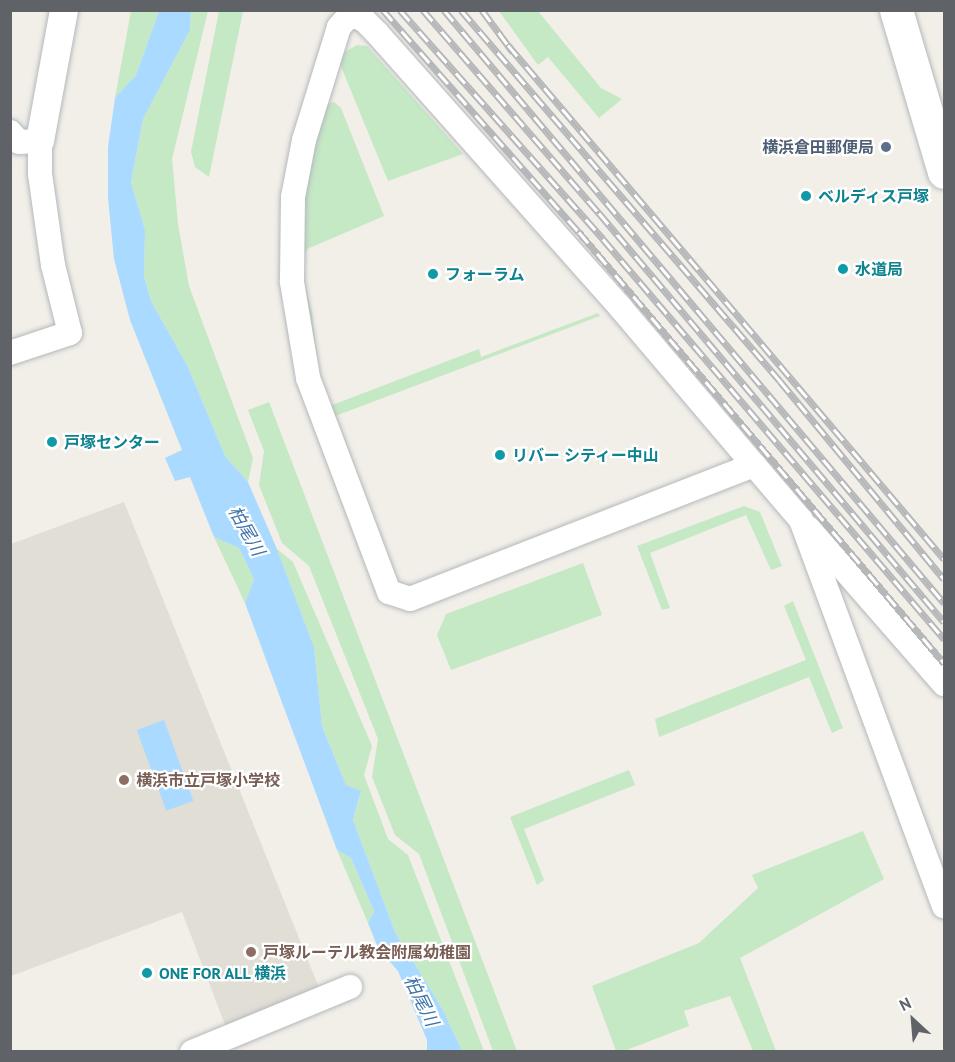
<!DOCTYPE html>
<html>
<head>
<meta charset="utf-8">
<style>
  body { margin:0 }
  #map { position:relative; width:955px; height:1062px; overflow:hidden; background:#f1efe8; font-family:"PT Sans","Noto Sans JP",sans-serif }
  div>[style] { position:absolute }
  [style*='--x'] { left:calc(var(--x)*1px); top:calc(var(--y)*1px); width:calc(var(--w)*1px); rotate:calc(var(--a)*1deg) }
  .education>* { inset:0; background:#e1ded6 }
  .green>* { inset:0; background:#c5e8c5 }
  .water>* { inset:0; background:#aadaff; transform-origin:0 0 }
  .roads { filter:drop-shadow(0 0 2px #b5b8bc) drop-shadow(0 0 2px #b5b8bc) }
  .minor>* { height:24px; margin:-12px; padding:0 12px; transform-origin:12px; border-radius:12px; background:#fff }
  .tertiary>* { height:28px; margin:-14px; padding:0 14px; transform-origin:14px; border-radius:14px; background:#fff }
  .secondary>* { height:33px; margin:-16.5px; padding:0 16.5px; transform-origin:16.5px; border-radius:16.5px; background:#fff }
  .rail>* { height:7px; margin-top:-3.5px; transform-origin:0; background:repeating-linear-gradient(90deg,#fff 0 14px,#b6b7b8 0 28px); box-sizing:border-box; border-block:2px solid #b6b7b8 }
  .dots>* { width:16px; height:16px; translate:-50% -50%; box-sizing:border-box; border:3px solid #fff; border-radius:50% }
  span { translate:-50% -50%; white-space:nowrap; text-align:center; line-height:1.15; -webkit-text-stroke:4.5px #fff; paint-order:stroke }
  .service-label { font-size:16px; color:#4e5e75; font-weight:700 }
  .right { translate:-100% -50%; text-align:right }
  .culture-label { font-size:16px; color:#0d838f; font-weight:700 }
  .left { translate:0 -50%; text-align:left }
  .education-label { font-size:16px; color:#785e54; font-weight:700 }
  .water-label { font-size:18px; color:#4174aa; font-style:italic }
  .frame { position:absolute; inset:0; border:12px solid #5f6368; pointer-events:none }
  .north { position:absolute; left:883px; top:990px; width:60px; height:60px; -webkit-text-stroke:4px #fff; paint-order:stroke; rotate:334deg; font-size:16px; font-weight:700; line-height:24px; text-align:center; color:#5f6368 }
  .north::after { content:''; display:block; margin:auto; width:21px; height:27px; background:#5f6368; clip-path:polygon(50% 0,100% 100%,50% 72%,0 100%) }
</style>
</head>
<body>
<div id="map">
  <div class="education">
    <div style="clip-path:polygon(124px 502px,321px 993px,227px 1030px,182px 912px,11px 976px,11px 544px)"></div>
  </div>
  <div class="green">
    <div style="clip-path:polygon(131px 11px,159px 11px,136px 75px,115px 98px)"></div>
    <div style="clip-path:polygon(191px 11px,208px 11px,172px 159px,178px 224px,189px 286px,253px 458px,248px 482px,225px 456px,188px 367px,151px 301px,144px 276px,145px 230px,131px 182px,143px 119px,190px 30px)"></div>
    <div style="clip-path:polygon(219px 11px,243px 11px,209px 177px,195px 167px,191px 152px)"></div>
    <div style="clip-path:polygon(499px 11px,538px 11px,601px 88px,622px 99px,599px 118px,548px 57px,538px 65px)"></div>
    <div style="clip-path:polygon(357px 45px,367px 46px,463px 154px,388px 181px,340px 64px,340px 55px)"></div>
    <div style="clip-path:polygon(334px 102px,341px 108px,384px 216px,307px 249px,301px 269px,312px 312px,317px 358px,311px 360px,297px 283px,309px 152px,325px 105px)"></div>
    <div style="clip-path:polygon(598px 313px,600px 316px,330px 418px,327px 407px,479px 349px,481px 357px)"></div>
    <div style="clip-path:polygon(269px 402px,517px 1051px,493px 1051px,419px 854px,395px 835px,372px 777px,378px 739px,309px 566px,282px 543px,259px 485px,264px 451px,248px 410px)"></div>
    <div style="clip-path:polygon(744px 506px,760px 512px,782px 566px,771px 570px,746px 515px,650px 553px,670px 608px,662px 610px,637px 546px)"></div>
    <div style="clip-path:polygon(214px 537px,239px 548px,254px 579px,245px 603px)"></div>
    <div style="clip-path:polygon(277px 549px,293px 562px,372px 746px,364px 775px,388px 839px,408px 855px,484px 1051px,462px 1051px,443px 1010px,395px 932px,353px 820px,361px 792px,346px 785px,322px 726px,314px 647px)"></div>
    <div style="clip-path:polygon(583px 563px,602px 615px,451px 670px,437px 635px,446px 614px)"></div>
    <div style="clip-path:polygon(793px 601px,843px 728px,832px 733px,809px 677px,659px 737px,655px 719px,806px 660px,784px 606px)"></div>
    <div style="clip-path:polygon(629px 770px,635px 785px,524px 829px,544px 880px,537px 885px,510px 817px)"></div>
    <div style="clip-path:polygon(863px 831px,884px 879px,740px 958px,776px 1051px,753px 1051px,730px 996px,684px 1011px,689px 1026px,624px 1051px,616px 1051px,592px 986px,699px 943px,758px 888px,752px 875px)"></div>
    <div style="clip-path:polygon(337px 850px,351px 858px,374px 911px,368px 923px)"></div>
  </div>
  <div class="water">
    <div style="clip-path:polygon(159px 11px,191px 11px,190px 30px,143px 119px,131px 182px,145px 230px,144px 276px,151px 301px,188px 367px,225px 456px,248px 482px,277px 549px,314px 647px,322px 726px,346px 785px,361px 791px,353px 820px,395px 932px,443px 1010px,462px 1051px,427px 1051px,427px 1040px,398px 971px,378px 948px,368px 923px,374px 911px,351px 858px,337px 850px,245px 603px,254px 579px,239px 548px,214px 537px,190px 477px,175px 481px,165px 458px,182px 450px,130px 320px,114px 259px,108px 198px,108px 147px,115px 98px,136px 75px)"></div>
    <div style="left:164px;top:720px;width:86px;height:29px;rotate:70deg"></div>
  </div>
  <div class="roads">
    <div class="minor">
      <div style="--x:10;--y:132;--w:13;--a:48"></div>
      <div style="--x:19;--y:142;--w:21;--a:-3"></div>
      <div style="--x:40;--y:141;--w:33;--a:90"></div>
      <div style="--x:40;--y:174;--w:92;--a:81.9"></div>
      <div style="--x:53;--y:265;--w:70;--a:76"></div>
      <div style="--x:70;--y:333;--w:63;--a:161.6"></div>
      <div style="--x:754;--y:465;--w:206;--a:-130.3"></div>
      <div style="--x:621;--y:308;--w:368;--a:-131.6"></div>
      <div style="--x:377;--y:33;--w:18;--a:-135"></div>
      <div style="--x:364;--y:20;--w:10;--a:-156"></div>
      <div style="--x:355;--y:16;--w:9;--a:162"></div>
      <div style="--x:346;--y:19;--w:11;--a:131"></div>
      <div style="--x:339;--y:27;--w:118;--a:107.2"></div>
      <div style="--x:304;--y:140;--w:58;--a:100.9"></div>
      <div style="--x:293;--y:197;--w:85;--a:90.7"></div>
      <div style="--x:292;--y:282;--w:97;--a:80.5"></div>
      <div style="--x:308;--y:378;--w:229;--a:69.3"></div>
      <div style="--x:389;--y:592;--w:22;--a:18"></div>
      <div style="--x:410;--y:599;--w:369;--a:-21.3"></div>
      <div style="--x:754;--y:465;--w:72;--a:49.5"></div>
      <div style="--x:801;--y:520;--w:412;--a:69.7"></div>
      <div style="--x:808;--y:528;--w:207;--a:48.9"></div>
      <div style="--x:192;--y:1052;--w:171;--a:-22.4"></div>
    </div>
    <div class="tertiary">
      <div style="--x:40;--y:141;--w:133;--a:-79.6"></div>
    </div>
    <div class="secondary">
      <div style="--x:896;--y:10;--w:169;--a:73.5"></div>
    </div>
  </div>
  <div class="rail">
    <div style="--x:383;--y:10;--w:296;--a:48.6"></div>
    <div style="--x:579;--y:232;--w:565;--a:49.74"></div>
    <div style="--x:400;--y:10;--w:306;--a:48.4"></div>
    <div style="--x:603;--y:239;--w:526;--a:49.55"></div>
    <div style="--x:423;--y:10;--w:269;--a:49.1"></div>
    <div style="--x:599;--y:213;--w:535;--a:49.85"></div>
    <div style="--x:444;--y:10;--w:776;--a:49.86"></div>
    <div style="--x:461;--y:10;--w:489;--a:49.3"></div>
    <div style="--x:780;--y:381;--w:257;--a:50.4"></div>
    <div style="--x:482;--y:10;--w:52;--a:53.6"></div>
    <div style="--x:508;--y:45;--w:674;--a:49.69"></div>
  </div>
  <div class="dots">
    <div style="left:886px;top:147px;background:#5c6f8a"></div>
    <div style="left:806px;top:196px;background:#0f9aa8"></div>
    <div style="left:843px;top:269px;background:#0f9aa8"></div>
    <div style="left:433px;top:274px;background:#0f9aa8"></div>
    <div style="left:52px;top:442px;background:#0f9aa8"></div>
    <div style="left:500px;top:455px;background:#0f9aa8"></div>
    <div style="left:124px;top:780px;background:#8d6e63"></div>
    <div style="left:251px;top:952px;background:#8d6e63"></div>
    <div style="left:147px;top:973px;background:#0f9aa8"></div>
  </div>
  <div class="service-label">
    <span class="right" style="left:874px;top:147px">横浜倉田郵便局</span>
  </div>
  <div class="culture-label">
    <span class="left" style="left:818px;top:196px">ベルディス戸塚</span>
    <span class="left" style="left:855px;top:269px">水道局</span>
    <span class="left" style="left:445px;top:274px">フォーラム</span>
    <span class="left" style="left:64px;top:442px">戸塚センター</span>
    <span class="left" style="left:512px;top:455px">リバー シティー中山</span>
    <span class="left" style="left:159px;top:973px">ONE FOR ALL 横浜</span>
  </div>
  <div class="education-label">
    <span class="left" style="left:136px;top:780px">横浜市立戸塚小学校</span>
    <span class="left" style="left:263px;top:952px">戸塚ルーテル教会附属幼稚園</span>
  </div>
  <div class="water-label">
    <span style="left:246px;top:531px;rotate:61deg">柏尾川</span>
    <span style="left:421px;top:1001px;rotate:64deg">柏尾川</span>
  </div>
  <div class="frame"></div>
  <div class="north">N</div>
</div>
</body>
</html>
